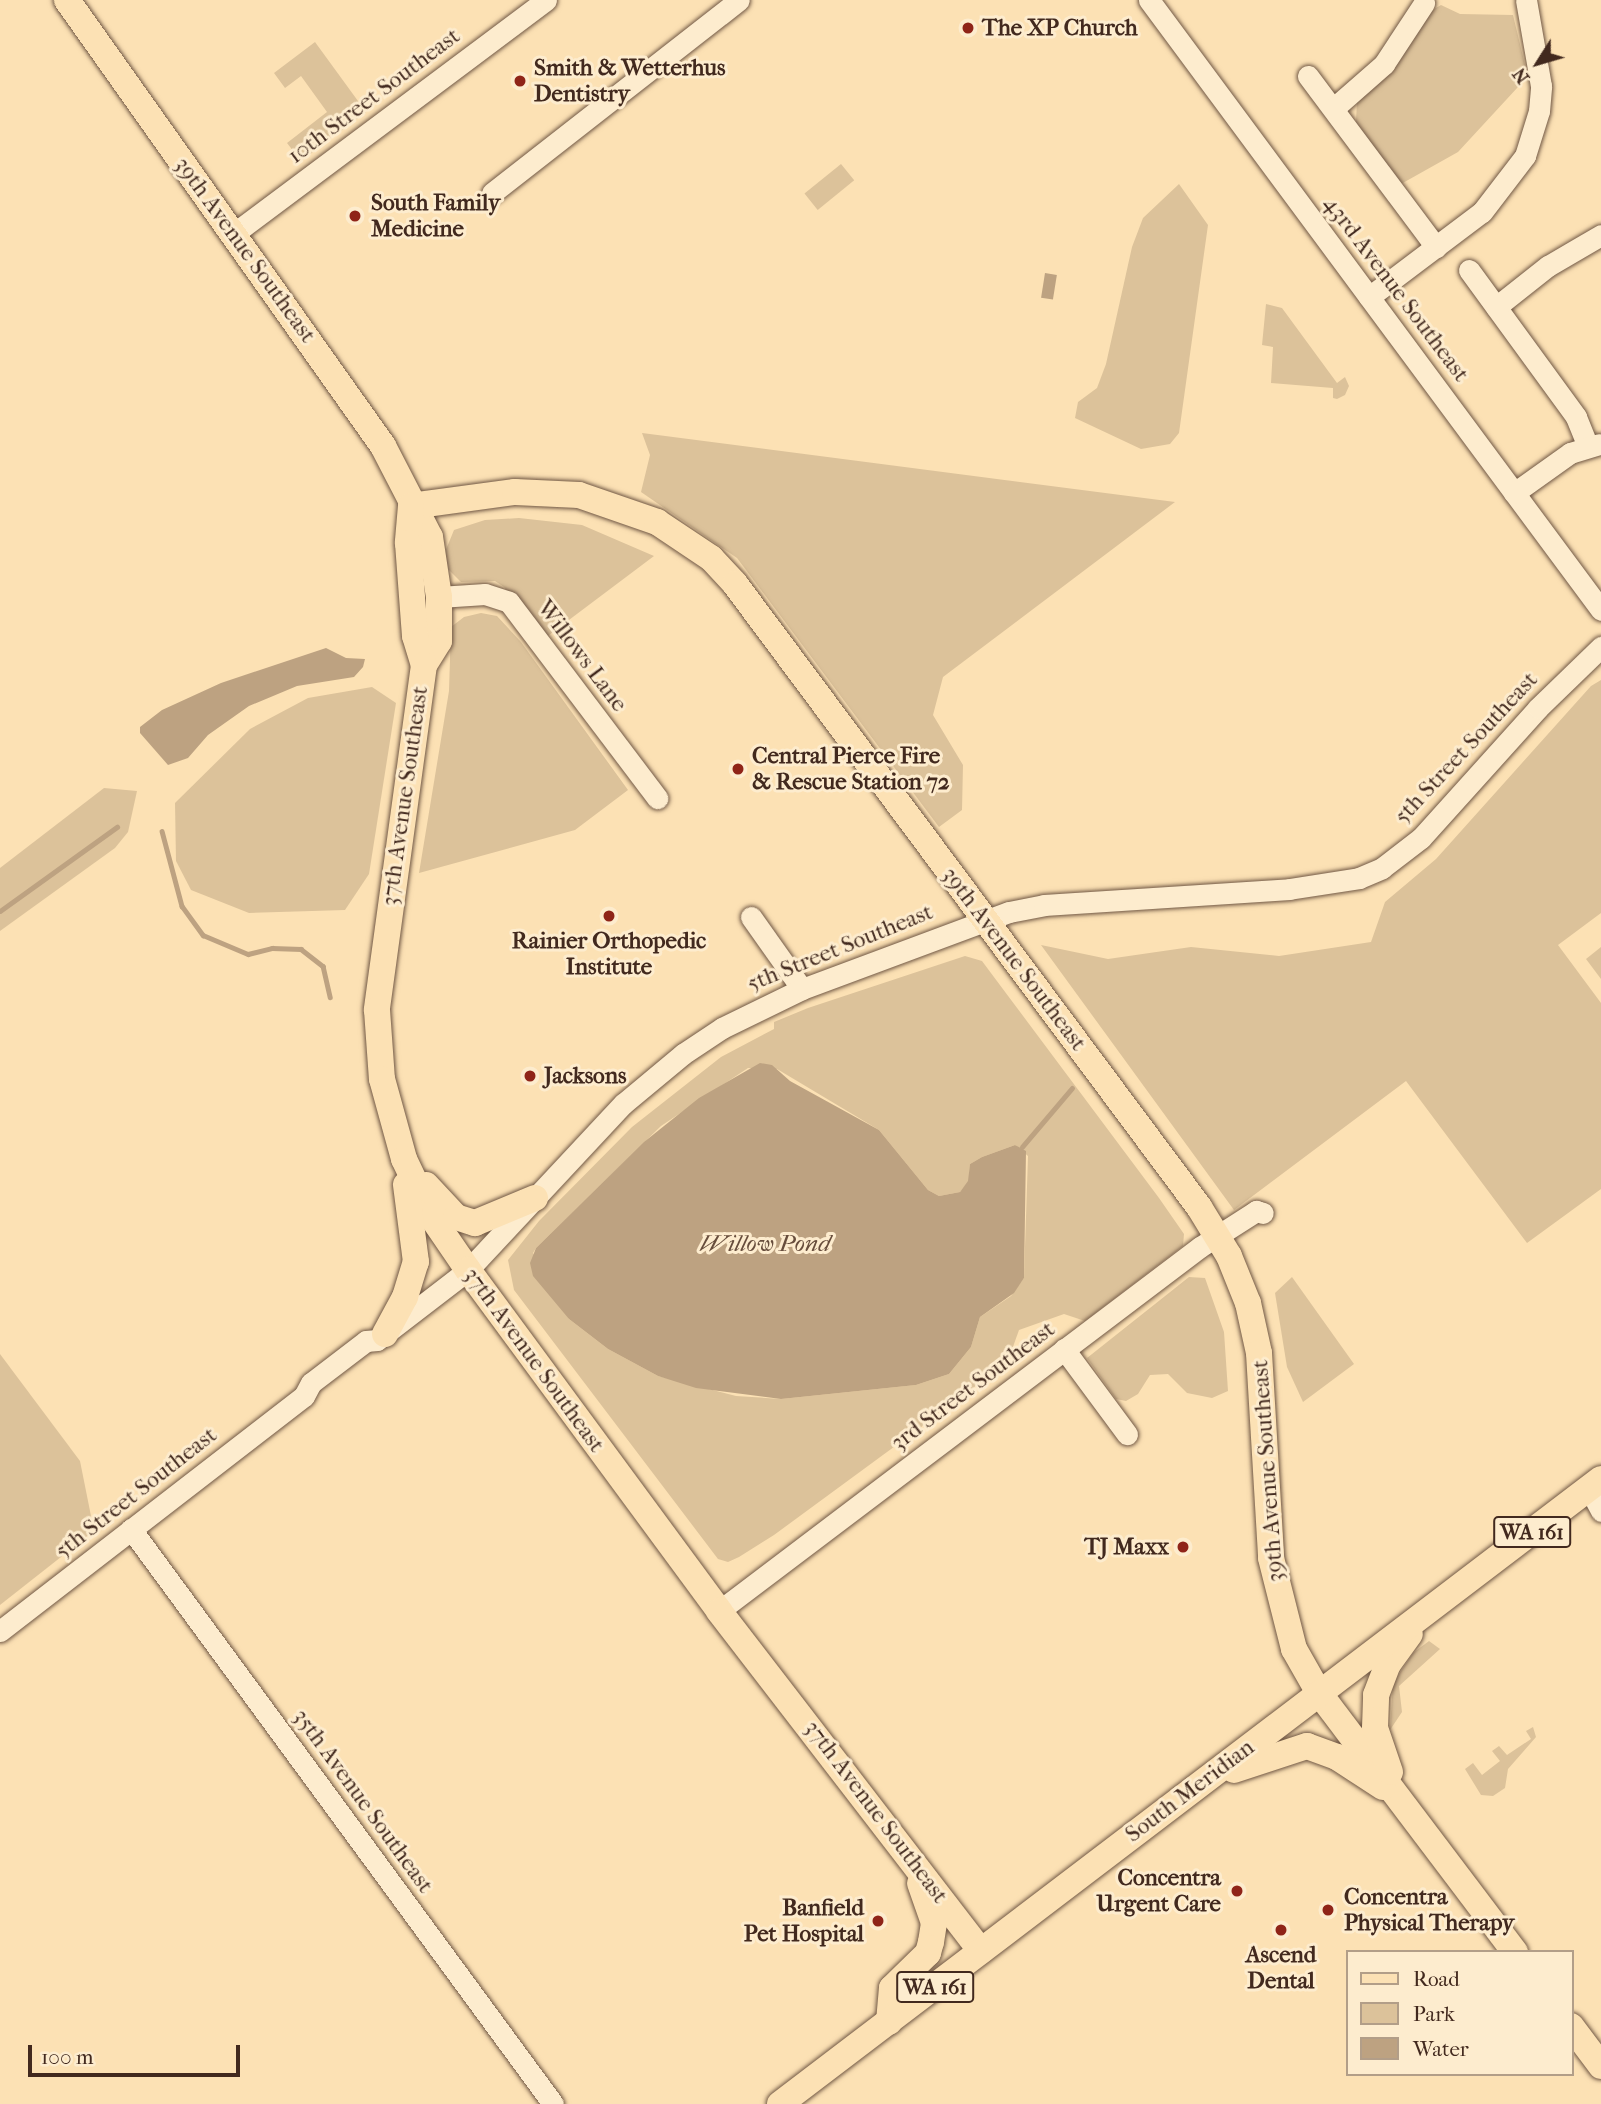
<!DOCTYPE html>
<html>
<head>
<meta charset="utf-8">
<style>
  body { margin:0 }
  #map { position:relative; width:1601px; height:2104px; overflow:hidden; background:#fce1b4; font-family:"IM FELL French Canon",serif }
  div>[style] { position:absolute }
  [style*='--x'] { left:calc(var(--x)*1px); top:calc(var(--y)*1px); width:calc(var(--w)*1px); rotate:calc(var(--a)*1deg) }
  .green>* { inset:0; background:#dcc29a; transform-origin:0 0 }
  .water>* { inset:0; background:#bda281; transform-origin:0 0 }
  .stream>* { height:4.5px; margin:-2.25px; padding:0 2.25px; transform-origin:2.25px; border-radius:2.25px; background:#bda281 }
  .roads { filter:drop-shadow(0 0 2px #705744) drop-shadow(0 0 2px #705744) }
  .minor>* { height:21px; margin:-10.5px; padding:0 10.5px; transform-origin:10.5px; border-radius:10.5px; background:#fdecce }
  .major>* { height:26px; margin:-13px; padding:0 13px; transform-origin:13px; border-radius:13px; background:#fce1b4 }
  .dots>* { width:19px; height:19px; translate:-50% -50%; box-sizing:border-box; border:4px solid #fdecce; border-radius:50% }
  span { translate:-50% -50%; white-space:nowrap; text-align:center; line-height:1.15; -webkit-text-stroke:6px #fdecce; paint-order:stroke }
  .shield-label span { padding:2px 5px; background:#fdecce; border:2px solid; border-radius:5px; -webkit-text-stroke-width:0 }
  .shield-label { font-size:21px; color:#42291e; font-weight:700 }
  .poi-label { font-size:23px; color:#42291e; font-weight:700 }
  .left { translate:0 -50%; text-align:left }
  .right { translate:-100% -50%; text-align:right }
  .street-label { font-size:23px; color:#42291e }
  .water-label { font-size:24px; color:#674d3c; font-style:italic }
  .legend { position:absolute; left:1346px; top:1950px; width:228px; height:126px; box-sizing:border-box; background:#fdecce; border:2px solid #b29e88; margin:0; padding:9px 12px; list-style:none; font-size:21px; color:#42291e }
  .legend li { display:flex; align-items:center; gap:14px; height:35px }
  .legend b { width:35px; border:2px solid #b29e88 }
  .north { position:absolute; left:1503px; top:28px; width:70px; height:70px; -webkit-text-stroke:5px #fdecce; paint-order:stroke; rotate:233deg; font-size:19px; font-weight:700; line-height:28px; text-align:center; color:#42291e }
  .north::after { content:''; display:block; margin:auto; width:24px; height:32px; background:#42291e; clip-path:polygon(50% 0,100% 100%,50% 72%,0 100%) }
  .scale { position:absolute; left:28px; top:2045px; width:212px; height:32px; box-sizing:border-box; border:4px solid #42291e; border-top:0; padding-left:9px; font-size:21px; line-height:24px; white-space:nowrap; color:#42291e; -webkit-text-stroke:5px #fdecce; paint-order:stroke }
</style>
</head>
<body>
<div id="map">
  <div class="green">
    <div style="clip-path:polygon(1441px 5px,1460px 14px,1513px 15px,1525px 65px,1518px 87px,1458px 152px,1401px 184px,1356px 122px,1357px 101px,1429px 12px)"></div>
    <div style="clip-path:polygon(315px 42px,366px 112px,301px 161px,287px 143px,327px 112px,301px 76px,285px 88px,274px 73px)"></div>
    <div style="left:841px;top:164px;width:21px;height:47px;rotate:51deg"></div>
    <div style="clip-path:polygon(1179px 184px,1208px 225px,1179px 433px,1170px 444px,1141px 449px,1075px 418px,1078px 402px,1097px 388px,1106px 364px,1132px 247px,1143px 218px)"></div>
    <div style="clip-path:polygon(1266px 304px,1282px 308px,1337px 383px,1345px 377px,1349px 386px,1345px 395px,1337px 399px,1333px 398px,1333px 388px,1271px 383px,1273px 347px,1262px 345px)"></div>
    <div style="clip-path:polygon(642px 433px,1175px 502px,943px 677px,933px 715px,963px 765px,962px 810px,939px 827px,737px 558px,641px 492px,650px 455px)"></div>
    <div style="clip-path:polygon(519px 518px,582px 525px,654px 556px,545px 638px,504px 587px,495px 581px,461px 582px,448px 569px,445px 552px,454px 530px,485px 520px)"></div>
    <div style="clip-path:polygon(481px 613px,497px 616px,521px 642px,628px 790px,575px 830px,419px 873px,449px 691px,451px 627px,464px 617px)"></div>
    <div style="clip-path:polygon(1601px 680px,1601px 913px,1558px 945px,1601px 1003px,1601px 1189px,1527px 1243px,1406px 1081px,1234px 1210px,1041px 945px,1108px 959px,1191px 947px,1279px 956px,1371px 942px,1385px 902px,1436px 859px,1591px 686px)"></div>
    <div style="clip-path:polygon(372px 687px,396px 703px,369px 874px,345px 910px,249px 913px,191px 890px,176px 861px,175px 803px,250px 729px,308px 698px)"></div>
    <div style="clip-path:polygon(104px 788px,137px 791px,128px 832px,115px 848px,0 931px,0 868px)"></div>
    <div style="clip-path:polygon(1601px 947px,1601px 979px,1586px 959px)"></div>
    <div style="clip-path:polygon(evenodd,965px 956px,982px 961px,1159px 1198px,1184px 1234px,1183px 1246px,1085px 1321px,1064px 1314px,1019px 1330px,1009px 1358px,966px 1394px,774px 1535px,739px 1557px,728px 1562px,718px 1559px,514px 1290px,508px 1260px,539px 1221px,632px 1127px,721px 1057px,774px 1029px,774px 1022px,808px 1008px,965px 956px,748px 1068px,777px 1069px,879px 1130px,928px 1190px,939px 1196px,960px 1192px,969px 1181px,970px 1164px,982px 1157px,1015px 1145px,1028px 1156px,1024px 1278px,1011px 1296px,980px 1317px,971px 1347px,949px 1374px,916px 1385px,781px 1399px,736px 1396px,658px 1376px,608px 1349px,569px 1319px,533px 1253px,536px 1248px,661px 1126px,748px 1068px)"></div>
    <div style="clip-path:polygon(1189px 1277px,1205px 1278px,1224px 1332px,1228px 1391px,1212px 1398px,1187px 1393px,1168px 1374px,1150px 1375px,1138px 1394px,1126px 1401px,1116px 1399px,1087px 1358px)"></div>
    <div style="clip-path:polygon(1292px 1277px,1354px 1364px,1303px 1402px,1287px 1367px,1275px 1293px)"></div>
    <div style="clip-path:polygon(0 1354px,80px 1461px,94px 1531px,0 1605px)"></div>
    <div style="clip-path:polygon(1429px 1641px,1440px 1649px,1399px 1686px,1402px 1712px,1390px 1730px,1393px 1683px,1413px 1653px)"></div>
    <div style="clip-path:polygon(1533px 1727px,1536px 1737px,1508px 1769px,1505px 1788px,1493px 1796px,1481px 1795px,1465px 1769px,1473px 1763px,1482px 1775px,1500px 1761px,1492px 1751px,1499px 1746px,1507px 1755px,1531px 1739px,1526px 1731px)"></div>
  </div>
  <div class="water">
    <div style="left:1045px;top:273px;width:12px;height:25px;rotate:9deg"></div>
    <div style="clip-path:polygon(326px 648px,346px 658px,365px 659px,363px 667px,354px 677px,297px 686px,249px 706px,208px 735px,188px 758px,168px 765px,140px 733px,140px 727px,162px 710px,221px 683px)"></div>
    <div style="clip-path:polygon(760px 1063px,772px 1065px,790px 1081px,879px 1130px,928px 1190px,939px 1196px,960px 1192px,968px 1181px,970px 1164px,982px 1157px,1015px 1145px,1026px 1151px,1024px 1278px,1014px 1293px,980px 1317px,971px 1347px,949px 1374px,916px 1385px,781px 1399px,696px 1388px,658px 1376px,608px 1349px,569px 1319px,533px 1276px,530px 1263px,536px 1248px,644px 1142px,699px 1098px)"></div>
  </div>
  <div class="stream">
    <div style="--x:162;--y:831;--w:78;--a:75.1"></div>
    <div style="--x:182;--y:906;--w:36;--a:54"></div>
    <div style="--x:203;--y:935;--w:49;--a:22.9"></div>
    <div style="--x:248;--y:954;--w:25;--a:-14"></div>
    <div style="--x:272;--y:948;--w:29;--a:2"></div>
    <div style="--x:301;--y:949;--w:28;--a:38"></div>
    <div style="--x:323;--y:966;--w:32;--a:77"></div>
    <div style="--x:0;--y:911;--w:144;--a:-35.7"></div>
    <div style="--x:1022;--y:1147;--w:77;--a:-49.7"></div>
  </div>
  <div class="roads">
    <div class="minor">
      <div style="--x:1149;--y:0;--w:759;--a:53.46"></div>
      <div style="--x:1308;--y:76;--w:214;--a:53.2"></div>
      <div style="--x:1334;--y:108;--w:67;--a:-41.3"></div>
      <div style="--x:1384;--y:64;--w:73;--a:-56.7"></div>
      <div style="--x:492;--y:193;--w:313;--a:-38"></div>
      <div style="--x:232;--y:235;--w:392;--a:-36.8"></div>
      <div style="--x:1469;--y:270;--w:182;--a:53.9"></div>
      <div style="--x:1576;--y:417;--w:32;--a:68"></div>
      <div style="--x:1369;--y:297;--w:141;--a:-37"></div>
      <div style="--x:1482;--y:212;--w:71;--a:-52.5"></div>
      <div style="--x:1525;--y:156;--w:47;--a:-72.7"></div>
      <div style="--x:1539;--y:111;--w:25;--a:-85"></div>
      <div style="--x:1541;--y:86;--w:87;--a:-99.9"></div>
      <div style="--x:1496;--y:307;--w:66;--a:-38.3"></div>
      <div style="--x:1548;--y:266;--w:61;--a:-30.3"></div>
      <div style="--x:1514;--y:493;--w:69;--a:-35.5"></div>
      <div style="--x:1570;--y:453;--w:30;--a:-17"></div>
      <div style="--x:439;--y:597;--w:46;--a:-3.7"></div>
      <div style="--x:485;--y:594;--w:25;--a:18"></div>
      <div style="--x:509;--y:602;--w:246;--a:52.9"></div>
      <div style="--x:751;--y:917;--w:88;--a:54.7"></div>
      <div style="--x:1064;--y:1349;--w:106;--a:53.5"></div>
      <div style="--x:1589;--y:1488;--w:26;--a:62"></div>
      <div style="--x:131;--y:1529;--w:713;--a:53.72"></div>
      <div style="--x:719;--y:1611;--w:603;--a:-37.12"></div>
      <div style="--x:1200;--y:1247;--w:67;--a:-32.7"></div>
      <div style="--x:1256;--y:1211;--w:7;--a:16"></div>
      <div style="--x:0;--y:1631;--w:384;--a:-37.7"></div>
      <div style="--x:304;--y:1396;--w:15;--a:-62"></div>
      <div style="--x:311;--y:1383;--w:69;--a:-37.4"></div>
      <div style="--x:366;--y:1341;--w:11;--a:-5"></div>
      <div style="--x:377;--y:1340;--w:115;--a:-37.6"></div>
      <div style="--x:468;--y:1270;--w:227;--a:-47"></div>
      <div style="--x:623;--y:1104;--w:78;--a:-39.8"></div>
      <div style="--x:683;--y:1054;--w:47;--a:-33.7"></div>
      <div style="--x:722;--y:1028;--w:89;--a:-26"></div>
      <div style="--x:802;--y:989;--w:221;--a:-20.4"></div>
      <div style="--x:1009;--y:912;--w:36;--a:-11"></div>
      <div style="--x:1044;--y:905;--w:246;--a:-3.7"></div>
      <div style="--x:1289;--y:889;--w:71;--a:-8.9"></div>
      <div style="--x:1359;--y:878;--w:25;--a:-23"></div>
      <div style="--x:1382;--y:868;--w:49;--a:-37.6"></div>
      <div style="--x:1421;--y:838;--w:175;--a:-48"></div>
      <div style="--x:1538;--y:708;--w:88;--a:-44.1"></div>
    </div>
    <div class="major">
      <div style="--x:67;--y:0;--w:547;--a:54.68"></div>
      <div style="--x:383;--y:446;--w:102;--a:62.7"></div>
      <div style="--x:430;--y:537;--w:61;--a:81.5"></div>
      <div style="--x:439;--y:597;--w:44;--a:90"></div>
      <div style="--x:439;--y:641;--w:28;--a:122"></div>
      <div style="--x:411;--y:506;--w:105;--a:-7.7"></div>
      <div style="--x:515;--y:492;--w:64;--a:2.7"></div>
      <div style="--x:579;--y:495;--w:83;--a:19.1"></div>
      <div style="--x:657;--y:522;--w:65;--a:33.7"></div>
      <div style="--x:711;--y:558;--w:35;--a:47"></div>
      <div style="--x:735;--y:584;--w:777;--a:53.32"></div>
      <div style="--x:1199;--y:1207;--w:57;--a:58.5"></div>
      <div style="--x:1229;--y:1256;--w:51;--a:68"></div>
      <div style="--x:1248;--y:1303;--w:51;--a:77.6"></div>
      <div style="--x:1259;--y:1353;--w:205;--a:86.6"></div>
      <div style="--x:1271;--y:1558;--w:94;--a:75.8"></div>
      <div style="--x:1294;--y:1649;--w:51;--a:60.4"></div>
      <div style="--x:1319;--y:1693;--w:325;--a:52.9"></div>
      <div style="--x:411;--y:506;--w:37;--a:95"></div>
      <div style="--x:408;--y:543;--w:93;--a:85.7"></div>
      <div style="--x:415;--y:636;--w:30;--a:73"></div>
      <div style="--x:424;--y:665;--w:348;--a:97.8"></div>
      <div style="--x:377;--y:1010;--w:69;--a:85.9"></div>
      <div style="--x:382;--y:1079;--w:83;--a:74.6"></div>
      <div style="--x:404;--y:1159;--w:63;--a:64.7"></div>
      <div style="--x:431;--y:1216;--w:65;--a:55.6"></div>
      <div style="--x:468;--y:1270;--w:423;--a:53.6"></div>
      <div style="--x:719;--y:1611;--w:429;--a:52.4"></div>
      <div style="--x:426;--y:1185;--w:44;--a:46.8"></div>
      <div style="--x:456;--y:1217;--w:20;--a:18"></div>
      <div style="--x:475;--y:1223;--w:65;--a:-22.6"></div>
      <div style="--x:385;--y:1334;--w:42;--a:-61.6"></div>
      <div style="--x:405;--y:1297;--w:37;--a:-73"></div>
      <div style="--x:416;--y:1262;--w:78;--a:-97.4"></div>
      <div style="--x:1234;--y:1770;--w:77;--a:-18.2"></div>
      <div style="--x:1307;--y:1746;--w:32;--a:20"></div>
      <div style="--x:1337;--y:1757;--w:55;--a:33.1"></div>
      <div style="--x:1390;--y:1772;--w:46;--a:-108.8"></div>
      <div style="--x:1375;--y:1728;--w:33;--a:-88"></div>
      <div style="--x:1376;--y:1695;--w:33;--a:-69"></div>
      <div style="--x:1388;--y:1664;--w:37;--a:-54"></div>
      <div style="--x:889;--y:2022;--w:34;--a:-85"></div>
      <div style="--x:892;--y:1988;--w:50;--a:-44.2"></div>
      <div style="--x:928;--y:1953;--w:11;--a:-75"></div>
      <div style="--x:931;--y:1942;--w:19;--a:-81"></div>
      <div style="--x:934;--y:1923;--w:42;--a:-109.3"></div>
      <div style="--x:1571;--y:2026;--w:50;--a:53.1"></div>
      <div style="--x:780;--y:2104;--w:1032;--a:-37.28"></div>
    </div>
  </div>
  <div class="dots">
    <div style="left:968px;top:28px;background:#8f2418"></div>
    <div style="left:520px;top:81px;background:#8f2418"></div>
    <div style="left:355px;top:216px;background:#8f2418"></div>
    <div style="left:738px;top:769px;background:#8f2418"></div>
    <div style="left:609px;top:916px;background:#8f2418"></div>
    <div style="left:530px;top:1076px;background:#8f2418"></div>
    <div style="left:1183px;top:1547px;background:#8f2418"></div>
    <div style="left:1237px;top:1891px;background:#8f2418"></div>
    <div style="left:1328px;top:1910px;background:#8f2418"></div>
    <div style="left:878px;top:1921px;background:#8f2418"></div>
    <div style="left:1281px;top:1930px;background:#8f2418"></div>
  </div>
  <div class="shield-label">
    <span style="left:1532px;top:1532px">WA 161</span>
    <span style="left:935px;top:1987px">WA 161</span>
  </div>
  <div class="poi-label">
    <span class="left" style="left:982px;top:28px">The XP Church</span>
    <span class="left" style="left:534px;top:81px">Smith &amp; Wetterhus<br>Dentistry</span>
    <span class="left" style="left:371px;top:216px">South Family<br>Medicine</span>
    <span class="left" style="left:752px;top:769px">Central Pierce Fire<br>&amp; Rescue Station 72</span>
    <span style="left:609px;top:954px">Rainier Orthopedic<br>Institute</span>
    <span class="left" style="left:544px;top:1076px">Jacksons</span>
    <span class="right" style="left:1169px;top:1547px">TJ Maxx</span>
    <span class="right" style="left:1221px;top:1891px">Concentra<br>Urgent Care</span>
    <span class="left" style="left:1344px;top:1910px">Concentra<br>Physical Therapy</span>
    <span class="right" style="left:864px;top:1921px">Banfield<br>Pet Hospital</span>
    <span style="left:1281px;top:1968px">Ascend<br>Dental</span>
  </div>
  <div class="street-label">
    <span style="left:374px;top:96px;rotate:-37deg">10th Street Southeast</span>
    <span style="left:245px;top:250px;rotate:54deg">39th Avenue Southeast</span>
    <span style="left:1396px;top:289px;rotate:53deg">43rd Avenue Southeast</span>
    <span style="left:582px;top:656px;rotate:53deg">Willows Lane</span>
    <span style="left:1466px;top:748px;rotate:-47deg">5th Street Southeast</span>
    <span style="left:405px;top:796px;rotate:-82deg">37th Avenue Southeast</span>
    <span style="left:840px;top:948px;rotate:-22deg">5th Street Southeast</span>
    <span style="left:1014px;top:959px;rotate:53deg">39th Avenue Southeast</span>
    <span style="left:534px;top:1360px;rotate:54deg">37th Avenue Southeast</span>
    <span style="left:973px;top:1386px;rotate:-37deg">3rd Street Southeast</span>
    <span style="left:1268px;top:1471px;rotate:-94deg">39th Avenue Southeast</span>
    <span style="left:136px;top:1493px;rotate:-38deg">5th Street Southeast</span>
    <span style="left:1190px;top:1791px;rotate:-37deg">South Meridian</span>
    <span style="left:363px;top:1801px;rotate:54deg">35th Avenue Southeast</span>
    <span style="left:876px;top:1812px;rotate:53deg">37th Avenue Southeast</span>
  </div>
  <div class="water-label">
    <span style="left:765px;top:1244px">Willow Pond</span>
  </div>
  <ul class="legend">
  <li><b style="height:9px;background:#fce1b4"></b>Road</li>
  <li><b style="height:19px;background:#dcc29a"></b>Park</li>
  <li><b style="height:19px;background:#bda281"></b>Water</li>
  </ul>
  <div class="north">N</div>
  <div class="scale">100 m</div>
</div>
</body>
</html>
